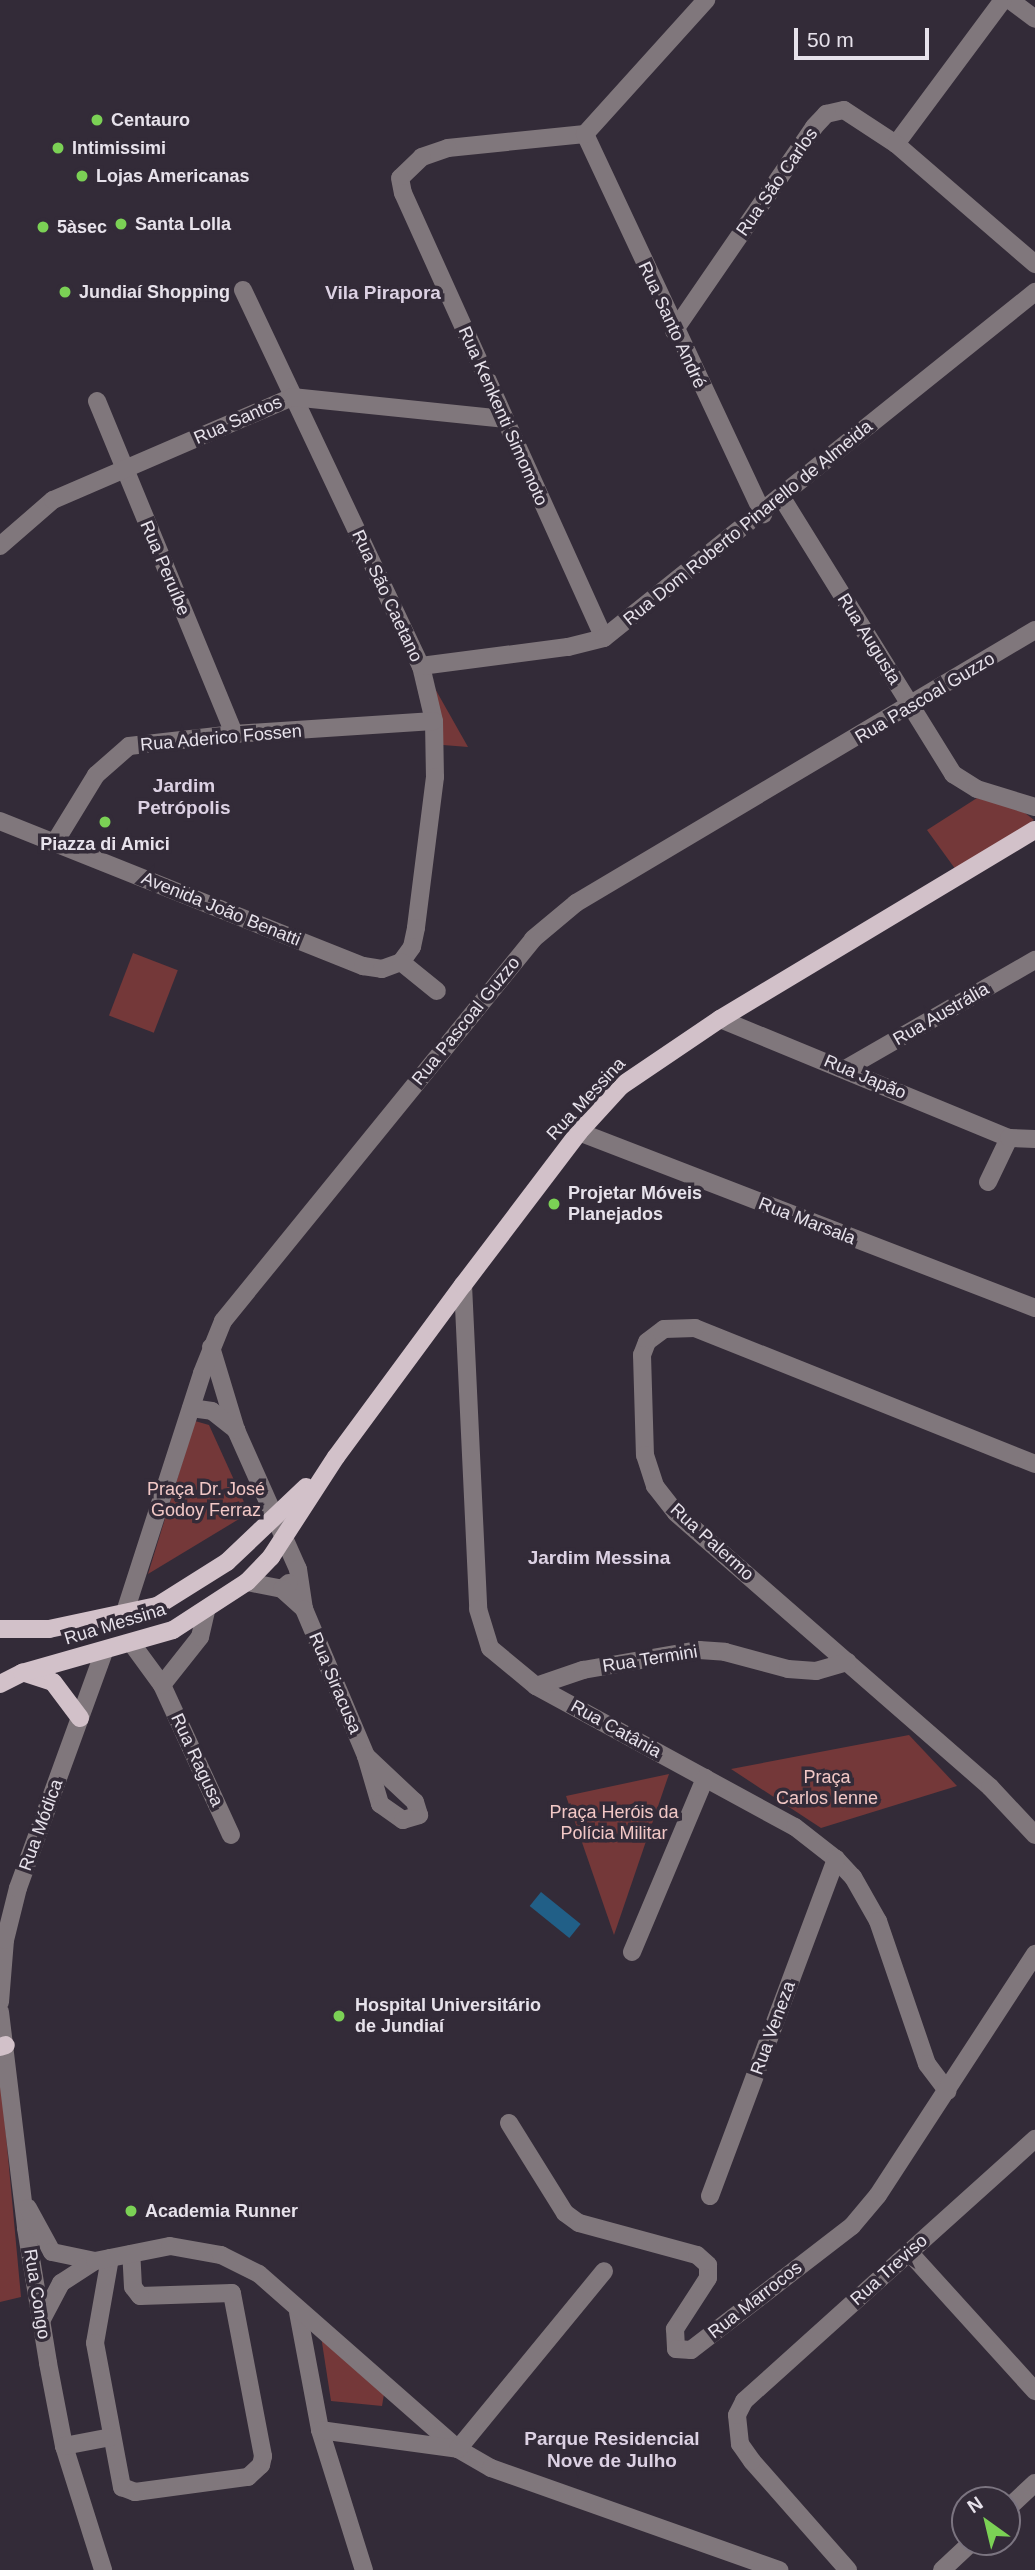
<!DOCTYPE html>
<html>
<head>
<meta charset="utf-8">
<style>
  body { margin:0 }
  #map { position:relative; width:1035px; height:2570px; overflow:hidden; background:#332b38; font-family:Arial,sans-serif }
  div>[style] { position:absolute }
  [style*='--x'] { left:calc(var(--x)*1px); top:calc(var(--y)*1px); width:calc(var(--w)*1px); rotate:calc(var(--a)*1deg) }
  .green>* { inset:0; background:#743839; transform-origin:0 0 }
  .water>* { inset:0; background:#215f87; transform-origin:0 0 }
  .minor>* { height:18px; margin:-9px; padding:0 9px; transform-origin:9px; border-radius:9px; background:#80777c }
  .major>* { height:18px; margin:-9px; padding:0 9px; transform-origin:9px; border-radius:9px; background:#d2c1c9 }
  .dots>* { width:19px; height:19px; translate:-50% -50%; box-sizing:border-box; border:4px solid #332b38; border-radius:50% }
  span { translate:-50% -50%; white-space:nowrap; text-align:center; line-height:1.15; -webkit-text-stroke:7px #332b38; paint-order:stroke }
  .poi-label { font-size:18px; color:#e7e2eb; font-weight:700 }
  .left { translate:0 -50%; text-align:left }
  .street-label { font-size:18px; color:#e7e2eb }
  .park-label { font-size:18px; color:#f2c8c6 }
  .neighbourhood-label { font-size:19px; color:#dcd1e3; font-weight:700 }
  .north { position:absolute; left:951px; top:2486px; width:70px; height:70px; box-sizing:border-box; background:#332b38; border:2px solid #7b7480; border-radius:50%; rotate:326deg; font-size:19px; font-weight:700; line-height:28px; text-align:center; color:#e7e2eb }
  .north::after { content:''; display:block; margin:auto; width:24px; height:32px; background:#7bd155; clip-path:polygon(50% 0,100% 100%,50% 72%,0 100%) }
  .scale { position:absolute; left:794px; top:28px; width:135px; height:32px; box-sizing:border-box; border:4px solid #e7e2eb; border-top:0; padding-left:9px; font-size:21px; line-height:24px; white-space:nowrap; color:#e7e2eb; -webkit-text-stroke:5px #332b38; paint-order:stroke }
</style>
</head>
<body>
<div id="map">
  <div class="green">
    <div style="clip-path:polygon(429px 678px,468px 747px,443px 745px)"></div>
    <div style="clip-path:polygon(977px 798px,1020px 809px,1034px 820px,956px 870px,927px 830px)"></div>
    <div style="left:133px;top:953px;width:48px;height:67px;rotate:21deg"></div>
    <div style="clip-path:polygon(195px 1421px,209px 1425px,249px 1513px,148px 1574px)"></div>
    <div style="clip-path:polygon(909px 1735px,957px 1786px,821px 1828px,731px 1769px)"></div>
    <div style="clip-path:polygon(669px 1774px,614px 1935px,566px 1796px)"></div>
    <div style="clip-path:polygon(0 2070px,21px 2297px,0 2302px)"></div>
    <div style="clip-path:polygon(321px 2336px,384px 2394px,382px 2406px,331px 2401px)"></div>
  </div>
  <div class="water">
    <div style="left:541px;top:1892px;width:51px;height:18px;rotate:39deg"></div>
  </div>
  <div class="minor">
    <div style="--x:1010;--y:0;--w:31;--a:37"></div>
    <div style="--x:585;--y:134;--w:138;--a:174.2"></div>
    <div style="--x:448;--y:148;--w:28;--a:161"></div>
    <div style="--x:422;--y:157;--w:30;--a:136"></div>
    <div style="--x:400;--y:178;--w:15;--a:79"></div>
    <div style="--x:403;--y:193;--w:488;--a:65.7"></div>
    <div style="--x:585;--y:134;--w:420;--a:64.9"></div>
    <div style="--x:585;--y:134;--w:181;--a:-47.9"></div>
    <div style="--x:896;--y:144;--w:179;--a:-53.4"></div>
    <div style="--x:243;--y:290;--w:416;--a:64.7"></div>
    <div style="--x:421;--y:666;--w:57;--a:76.7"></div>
    <div style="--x:434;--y:721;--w:56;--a:89"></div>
    <div style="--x:435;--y:777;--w:152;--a:97.2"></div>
    <div style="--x:416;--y:928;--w:19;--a:102"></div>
    <div style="--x:412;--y:947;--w:19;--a:126"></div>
    <div style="--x:674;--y:331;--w:247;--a:-55.5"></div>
    <div style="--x:814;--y:127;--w:18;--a:-47"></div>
    <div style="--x:826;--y:114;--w:18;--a:-13"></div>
    <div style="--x:844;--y:110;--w:62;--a:33.2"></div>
    <div style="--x:896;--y:144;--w:184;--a:40.8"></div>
    <div style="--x:97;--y:401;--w:360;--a:67.6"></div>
    <div style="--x:782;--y:498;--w:325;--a:58.2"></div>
    <div style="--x:953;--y:774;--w:28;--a:32"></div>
    <div style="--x:977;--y:789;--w:61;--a:17.2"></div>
    <div style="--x:0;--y:546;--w:70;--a:-41"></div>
    <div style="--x:53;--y:500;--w:260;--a:-23.3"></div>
    <div style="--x:292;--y:397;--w:213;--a:5.9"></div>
    <div style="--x:421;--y:666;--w:148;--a:-7.4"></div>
    <div style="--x:568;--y:647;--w:37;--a:-14"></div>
    <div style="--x:604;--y:638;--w:553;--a:-38.76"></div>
    <div style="--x:0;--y:821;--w:391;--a:21.8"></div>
    <div style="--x:363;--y:966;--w:19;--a:9"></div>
    <div style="--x:382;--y:969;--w:20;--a:-20"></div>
    <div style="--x:55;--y:842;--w:79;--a:-58.5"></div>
    <div style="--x:96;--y:775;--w:44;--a:-41.3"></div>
    <div style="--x:129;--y:746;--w:106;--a:-6.5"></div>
    <div style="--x:234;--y:734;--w:200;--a:-3.7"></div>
    <div style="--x:401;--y:962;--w:46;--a:38.9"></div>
    <div style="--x:720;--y:1019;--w:313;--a:22.4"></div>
    <div style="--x:847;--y:1068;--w:217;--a:-29.9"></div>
    <div style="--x:579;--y:1132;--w:489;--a:21.1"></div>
    <div style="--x:988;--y:1182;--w:49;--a:-64.5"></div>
    <div style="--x:1009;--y:1138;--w:26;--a:2"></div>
    <div style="--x:463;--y:1285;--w:324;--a:87.3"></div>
    <div style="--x:478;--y:1609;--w:41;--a:72.9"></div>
    <div style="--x:490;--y:1648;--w:60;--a:39.6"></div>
    <div style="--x:536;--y:1686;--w:295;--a:28.6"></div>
    <div style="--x:795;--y:1827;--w:52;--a:38"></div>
    <div style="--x:836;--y:1859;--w:25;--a:47"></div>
    <div style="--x:853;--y:1877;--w:51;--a:60.4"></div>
    <div style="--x:878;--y:1921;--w:151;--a:71.1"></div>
    <div style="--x:927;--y:2064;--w:34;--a:53"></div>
    <div style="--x:211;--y:1347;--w:87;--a:73.2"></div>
    <div style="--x:236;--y:1430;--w:152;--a:66"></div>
    <div style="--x:298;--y:1569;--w:40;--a:81.5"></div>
    <div style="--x:191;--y:1408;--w:21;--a:8"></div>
    <div style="--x:212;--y:1411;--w:31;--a:38"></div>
    <div style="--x:1035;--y:1464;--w:366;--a:-158.2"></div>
    <div style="--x:695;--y:1328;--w:31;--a:178"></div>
    <div style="--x:664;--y:1329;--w:21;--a:143"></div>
    <div style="--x:647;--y:1342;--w:14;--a:111"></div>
    <div style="--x:642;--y:1355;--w:100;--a:88.3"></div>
    <div style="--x:645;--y:1455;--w:33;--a:72"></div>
    <div style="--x:655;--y:1486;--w:34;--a:52"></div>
    <div style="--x:676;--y:1513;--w:417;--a:41.1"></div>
    <div style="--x:990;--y:1787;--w:66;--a:46.8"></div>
    <div style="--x:247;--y:1582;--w:36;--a:11"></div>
    <div style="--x:282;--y:1589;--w:9;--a:-41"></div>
    <div style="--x:282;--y:1589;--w:30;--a:42"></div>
    <div style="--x:304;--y:1609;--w:160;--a:67.1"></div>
    <div style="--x:366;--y:1756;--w:50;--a:73.7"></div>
    <div style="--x:380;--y:1804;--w:28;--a:35"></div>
    <div style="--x:403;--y:1820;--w:17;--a:-17"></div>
    <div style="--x:419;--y:1815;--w:14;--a:-107"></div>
    <div style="--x:415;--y:1802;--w:67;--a:-136.8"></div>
    <div style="--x:124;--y:1615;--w:254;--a:-72.1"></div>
    <div style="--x:202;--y:1373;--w:56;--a:-68"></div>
    <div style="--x:223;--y:1321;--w:492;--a:-50.9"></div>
    <div style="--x:533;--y:939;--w:56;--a:-39.9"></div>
    <div style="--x:576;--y:903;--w:534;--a:-30.74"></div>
    <div style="--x:132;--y:1644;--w:51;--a:53.8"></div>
    <div style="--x:162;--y:1685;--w:165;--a:65.3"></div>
    <div style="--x:162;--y:1685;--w:61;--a:-51.6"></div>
    <div style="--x:200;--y:1637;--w:27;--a:-77"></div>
    <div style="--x:536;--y:1686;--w:50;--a:-18.8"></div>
    <div style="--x:583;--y:1670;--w:118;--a:-9.8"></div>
    <div style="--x:699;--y:1650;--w:26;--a:4"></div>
    <div style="--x:725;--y:1652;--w:65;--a:15.1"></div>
    <div style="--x:788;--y:1669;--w:28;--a:4"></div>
    <div style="--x:816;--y:1671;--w:33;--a:-16"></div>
    <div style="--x:632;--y:1952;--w:189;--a:-67.2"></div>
    <div style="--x:0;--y:2002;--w:62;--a:-85.4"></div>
    <div style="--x:5;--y:1940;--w:54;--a:-76"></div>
    <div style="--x:18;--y:1888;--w:251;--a:-70"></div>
    <div style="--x:0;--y:2012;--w:218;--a:83.1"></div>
    <div style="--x:26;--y:2228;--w:137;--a:80.7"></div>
    <div style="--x:48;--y:2363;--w:85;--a:79.1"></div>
    <div style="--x:64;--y:2446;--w:130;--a:72.5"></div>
    <div style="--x:509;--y:2123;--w:106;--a:58.1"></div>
    <div style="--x:565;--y:2213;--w:17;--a:36"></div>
    <div style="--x:579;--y:2223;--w:122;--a:15.2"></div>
    <div style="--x:697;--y:2255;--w:15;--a:42"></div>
    <div style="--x:708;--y:2265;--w:13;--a:90"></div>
    <div style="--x:708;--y:2278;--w:61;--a:122.9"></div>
    <div style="--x:675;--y:2329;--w:20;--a:87"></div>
    <div style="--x:676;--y:2349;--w:15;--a:4"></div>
    <div style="--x:691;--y:2350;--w:203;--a:-37.6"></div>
    <div style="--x:852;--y:2226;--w:40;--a:-50"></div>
    <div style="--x:878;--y:2195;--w:288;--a:-56.9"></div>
    <div style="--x:710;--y:2196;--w:360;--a:-69.5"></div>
    <div style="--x:28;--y:2208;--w:50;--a:61.4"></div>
    <div style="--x:52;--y:2252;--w:44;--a:11.8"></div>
    <div style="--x:909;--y:2252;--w:188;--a:47.8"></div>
    <div style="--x:110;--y:2258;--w:86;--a:100"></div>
    <div style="--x:95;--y:2343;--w:147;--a:79.4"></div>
    <div style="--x:122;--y:2487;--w:14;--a:21"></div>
    <div style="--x:135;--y:2492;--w:114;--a:-7.6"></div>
    <div style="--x:248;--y:2477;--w:18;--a:-43"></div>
    <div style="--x:261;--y:2465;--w:9;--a:-77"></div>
    <div style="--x:263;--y:2456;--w:166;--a:-100.8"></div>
    <div style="--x:232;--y:2293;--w:92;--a:178.1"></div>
    <div style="--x:140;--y:2296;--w:11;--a:-128"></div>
    <div style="--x:133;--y:2287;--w:33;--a:-93"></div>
    <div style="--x:298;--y:2312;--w:120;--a:79.4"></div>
    <div style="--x:320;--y:2430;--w:147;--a:72.6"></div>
    <div style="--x:41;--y:2321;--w:43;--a:-62.2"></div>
    <div style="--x:61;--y:2283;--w:40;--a:-32.9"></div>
    <div style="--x:95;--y:2261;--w:76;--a:-11.3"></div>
    <div style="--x:170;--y:2246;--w:52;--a:10"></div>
    <div style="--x:221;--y:2255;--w:42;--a:26.6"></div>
    <div style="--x:259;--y:2274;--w:265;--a:41.3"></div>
    <div style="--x:458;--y:2449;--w:38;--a:30"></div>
    <div style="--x:491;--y:2468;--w:306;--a:19.5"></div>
    <div style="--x:320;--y:2430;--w:139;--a:7.8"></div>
    <div style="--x:64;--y:2446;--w:48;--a:-10.8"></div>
    <div style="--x:458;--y:2449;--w:230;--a:-50.6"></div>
    <div style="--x:1007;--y:2509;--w:38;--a:-43"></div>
    <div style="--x:848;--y:2570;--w:145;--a:-131.4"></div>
    <div style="--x:752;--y:2461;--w:21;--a:-125"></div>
    <div style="--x:740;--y:2444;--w:29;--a:-96"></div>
    <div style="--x:737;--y:2415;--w:16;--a:-63"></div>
    <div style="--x:744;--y:2401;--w:392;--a:-42"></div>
    <div style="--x:942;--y:2570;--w:41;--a:-43"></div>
  </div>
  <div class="major">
    <div style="--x:0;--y:1629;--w:49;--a:0"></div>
    <div style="--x:49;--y:1629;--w:110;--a:-12"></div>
    <div style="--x:157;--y:1606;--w:83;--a:-32.2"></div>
    <div style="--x:227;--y:1562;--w:109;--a:-43.5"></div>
    <div style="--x:25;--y:1673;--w:29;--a:18"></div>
    <div style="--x:53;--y:1682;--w:45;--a:53.1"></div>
    <div style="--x:0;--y:1684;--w:25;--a:-27"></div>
    <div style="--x:22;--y:1673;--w:157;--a:-15.9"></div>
    <div style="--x:173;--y:1630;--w:88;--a:-33"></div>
    <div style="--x:247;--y:1582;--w:35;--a:-46"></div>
    <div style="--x:271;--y:1557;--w:119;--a:-57"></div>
    <div style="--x:336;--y:1457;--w:214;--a:-53.6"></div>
    <div style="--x:463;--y:1285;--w:192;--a:-52.8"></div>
    <div style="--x:579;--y:1132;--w:62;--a:-47.6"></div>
    <div style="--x:621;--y:1086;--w:120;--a:-34.1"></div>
    <div style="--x:720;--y:1019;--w:367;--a:-31"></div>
    <div style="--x:0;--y:2047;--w:6;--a:-18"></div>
  </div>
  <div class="dots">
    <div style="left:97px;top:120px;background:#7bd155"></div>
    <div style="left:58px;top:148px;background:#7bd155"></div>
    <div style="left:82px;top:176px;background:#7bd155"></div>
    <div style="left:121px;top:224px;background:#7bd155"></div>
    <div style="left:43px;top:227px;background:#7bd155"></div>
    <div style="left:65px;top:292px;background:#7bd155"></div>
    <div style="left:105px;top:822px;background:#7bd155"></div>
    <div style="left:554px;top:1204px;background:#7bd155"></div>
    <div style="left:339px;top:2016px;background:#7bd155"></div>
    <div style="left:131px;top:2211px;background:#7bd155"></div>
  </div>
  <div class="poi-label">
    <span class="left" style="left:111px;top:120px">Centauro</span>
    <span class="left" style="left:72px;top:148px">Intimissimi</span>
    <span class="left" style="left:96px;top:176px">Lojas Americanas</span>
    <span class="left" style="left:135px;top:224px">Santa Lolla</span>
    <span class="left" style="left:57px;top:227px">5àsec</span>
    <span class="left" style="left:79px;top:292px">Jundiaí Shopping</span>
    <span style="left:105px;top:844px">Piazza di Amici</span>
    <span class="left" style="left:568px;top:1204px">Projetar Móveis<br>Planejados</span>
    <span class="left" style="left:355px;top:2016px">Hospital Universitário<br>de Jundiaí</span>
    <span class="left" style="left:145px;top:2211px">Academia Runner</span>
  </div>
  <div class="street-label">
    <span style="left:777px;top:182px;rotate:-55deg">Rua São Carlos</span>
    <span style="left:672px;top:325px;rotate:65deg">Rua Santo André</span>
    <span style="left:503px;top:416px;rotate:66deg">Rua Kenkenti Simomoto</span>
    <span style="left:238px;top:420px;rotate:-24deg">Rua Santos</span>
    <span style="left:748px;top:523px;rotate:-39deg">Rua Dom Roberto Pinarello de Almeida</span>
    <span style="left:165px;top:568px;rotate:67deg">Rua Peruíbe</span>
    <span style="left:387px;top:596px;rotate:65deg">Rua São Caetano</span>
    <span style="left:869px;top:639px;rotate:58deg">Rua Augusta</span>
    <span style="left:925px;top:698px;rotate:-31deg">Rua Pascoal Guzzo</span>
    <span style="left:221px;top:738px;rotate:-5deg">Rua Aderico Fossen</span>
    <span style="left:221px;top:909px;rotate:22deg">Avenida João Benatti</span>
    <span style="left:941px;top:1014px;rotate:-30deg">Rua Austrália</span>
    <span style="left:466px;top:1021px;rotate:-51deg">Rua Pascoal Guzzo</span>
    <span style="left:865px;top:1077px;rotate:23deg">Rua Japão</span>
    <span style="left:586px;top:1099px;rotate:-47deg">Rua Messina</span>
    <span style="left:807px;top:1221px;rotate:21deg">Rua Marsala</span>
    <span style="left:712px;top:1542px;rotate:42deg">Rua Palermo</span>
    <span style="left:115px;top:1624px;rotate:-17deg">Rua Messina</span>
    <span style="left:650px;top:1659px;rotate:-9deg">Rua Termini</span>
    <span style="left:335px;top:1683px;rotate:67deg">Rua Siracusa</span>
    <span style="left:616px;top:1729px;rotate:29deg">Rua Catânia</span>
    <span style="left:197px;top:1760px;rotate:65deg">Rua Ragusa</span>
    <span style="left:41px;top:1825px;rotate:-70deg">Rua Módica</span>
    <span style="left:773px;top:2028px;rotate:-70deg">Rua Veneza</span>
    <span style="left:889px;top:2270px;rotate:-42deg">Rua Treviso</span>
    <span style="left:37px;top:2294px;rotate:81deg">Rua Congo</span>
    <span style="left:755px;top:2300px;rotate:-38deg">Rua Marrocos</span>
  </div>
  <div class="park-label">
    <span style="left:206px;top:1500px">Praça Dr. José<br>Godoy Ferraz</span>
    <span style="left:827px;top:1788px">Praça<br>Carlos Ienne</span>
    <span style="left:614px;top:1823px">Praça Heróis da<br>Polícia Militar</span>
  </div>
  <div class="neighbourhood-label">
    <span style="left:383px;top:293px">Vila Pirapora</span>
    <span style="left:184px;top:797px">Jardim<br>Petrópolis</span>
    <span style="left:599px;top:1558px">Jardim Messina</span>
    <span style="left:612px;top:2450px">Parque Residencial<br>Nove de Julho</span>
  </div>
  <div class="north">N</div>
  <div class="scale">50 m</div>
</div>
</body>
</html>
